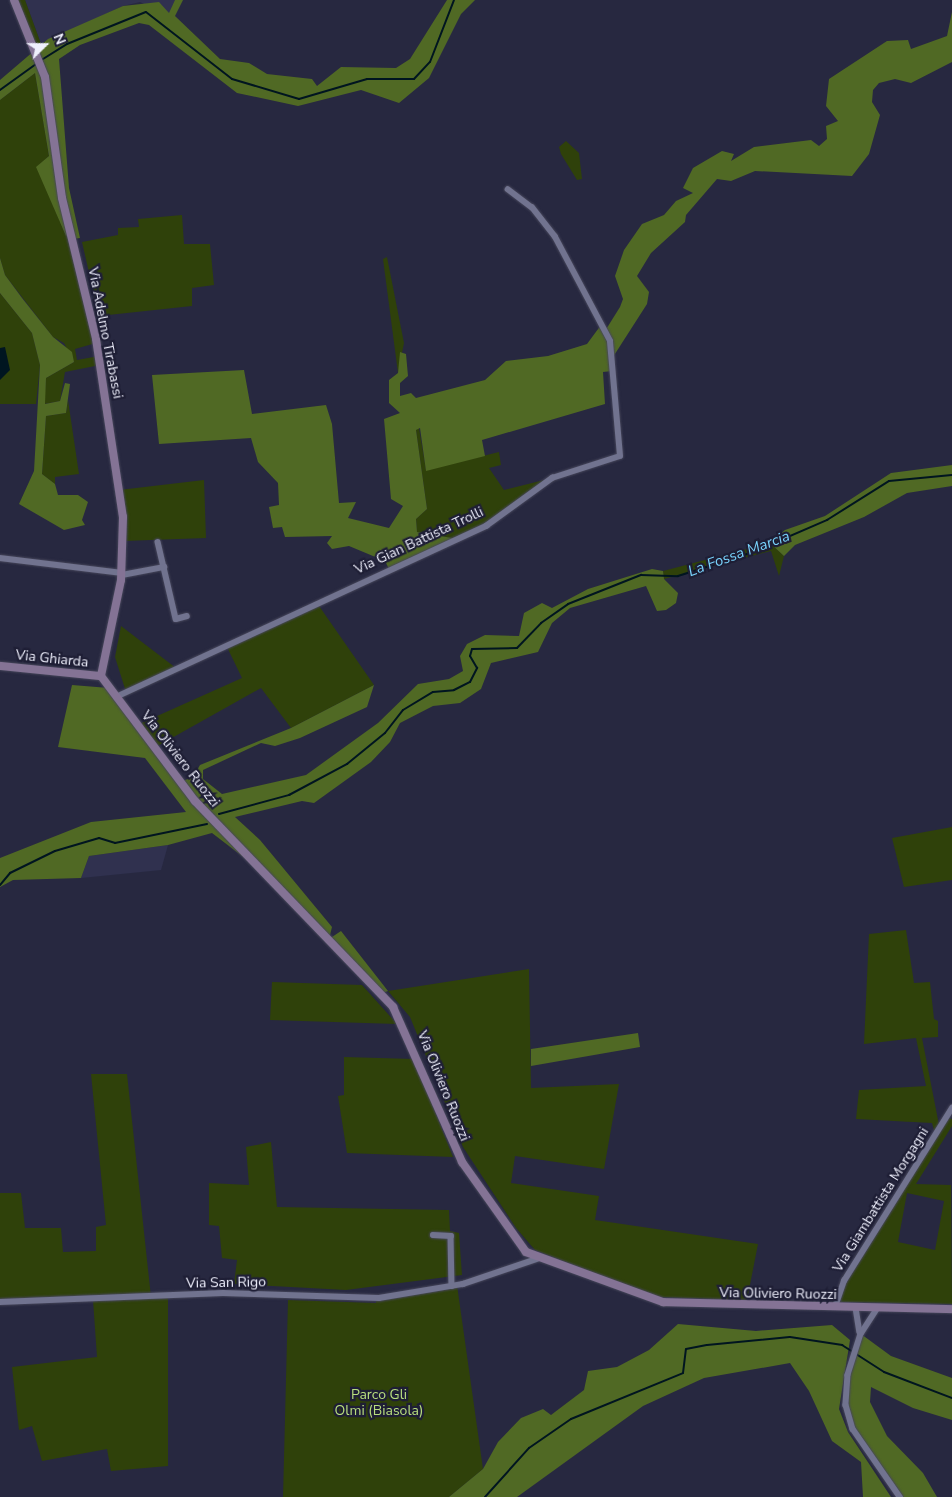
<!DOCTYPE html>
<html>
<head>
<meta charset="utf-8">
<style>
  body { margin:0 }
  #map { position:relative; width:952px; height:1497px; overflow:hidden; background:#272840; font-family:"Nunito Sans",sans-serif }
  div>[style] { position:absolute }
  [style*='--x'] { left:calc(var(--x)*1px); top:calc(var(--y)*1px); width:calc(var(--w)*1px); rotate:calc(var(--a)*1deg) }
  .built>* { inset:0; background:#30314f }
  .green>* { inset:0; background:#2f410a }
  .forest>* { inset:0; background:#506924 }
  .water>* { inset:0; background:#001520 }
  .stream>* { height:2px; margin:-1px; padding:0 1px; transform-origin:1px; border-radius:1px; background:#001520 }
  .roads { filter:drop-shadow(0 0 1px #46465a) drop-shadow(0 0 1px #46465a) }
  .street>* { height:5.5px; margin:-2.75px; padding:0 2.75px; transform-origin:2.75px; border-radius:2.75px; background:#71738f }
  .secondary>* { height:8px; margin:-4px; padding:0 4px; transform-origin:4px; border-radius:4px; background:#847395 }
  span { translate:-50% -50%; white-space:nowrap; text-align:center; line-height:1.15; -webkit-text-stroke:4.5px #1e1e35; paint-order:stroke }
  .street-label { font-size:14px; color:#eff0fd }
  .park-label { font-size:14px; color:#b8de7e }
  .water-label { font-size:15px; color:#79d3fc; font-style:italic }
  .north { position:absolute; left:20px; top:20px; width:50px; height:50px; -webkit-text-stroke:4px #1e1e35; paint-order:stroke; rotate:68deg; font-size:14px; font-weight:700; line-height:20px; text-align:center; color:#eff0fd }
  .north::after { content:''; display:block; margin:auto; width:18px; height:22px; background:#eff0fd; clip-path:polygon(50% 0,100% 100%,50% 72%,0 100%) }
</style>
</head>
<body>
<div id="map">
  <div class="built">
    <div style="clip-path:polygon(25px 0,177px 0,171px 17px,140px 2px,123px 6px,41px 44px)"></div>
    <div style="clip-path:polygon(168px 845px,161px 870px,81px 878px,89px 856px)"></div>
  </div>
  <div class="green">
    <div style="clip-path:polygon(14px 0,25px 0,41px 44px,34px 48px)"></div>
    <div style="clip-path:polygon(35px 73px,49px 156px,37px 167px,66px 236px,73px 239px,96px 343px,75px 349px,77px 360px,99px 356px,100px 365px,65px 372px,60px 401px,44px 404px,46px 378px,74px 362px,64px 343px,53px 337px,5px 275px,0 258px,0 100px)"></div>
    <div style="clip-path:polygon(566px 141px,579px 153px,582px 179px,577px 180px,561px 154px,559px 147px)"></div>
    <div style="clip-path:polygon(182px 215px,184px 244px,210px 244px,214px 285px,192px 288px,192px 306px,99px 316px,82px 242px,118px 235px,118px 228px,139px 227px,138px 219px)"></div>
    <div style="clip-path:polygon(387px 257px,404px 343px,398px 373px,383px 259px)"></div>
    <div style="clip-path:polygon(0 293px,32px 333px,40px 365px,36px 404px,0 404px)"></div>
    <div style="clip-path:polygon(68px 400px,79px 474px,55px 477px,55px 484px,42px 474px,46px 416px,66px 413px)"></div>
    <div style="clip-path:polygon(419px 428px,426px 470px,499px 452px,501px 465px,489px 468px,504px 490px,552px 478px,486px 526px,458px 539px,417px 532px,416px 519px,427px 509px,416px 430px)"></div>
    <div style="clip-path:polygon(204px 480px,206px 538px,124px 541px,119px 490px)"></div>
    <div style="clip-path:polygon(770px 543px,784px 556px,779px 576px,771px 551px,664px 579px,663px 571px)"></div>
    <div style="clip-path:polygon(317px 603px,374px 685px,291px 728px,261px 688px,154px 748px,137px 725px,242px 678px,226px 645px)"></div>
    <div style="clip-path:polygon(121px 626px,176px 668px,126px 692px,115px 657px)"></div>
    <div style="clip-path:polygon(952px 827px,952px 880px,904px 887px,892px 838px)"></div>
    <div style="clip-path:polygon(evenodd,906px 930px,914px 983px,930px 982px,934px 1019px,938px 1021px,938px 1037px,922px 1038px,940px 1130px,947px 1118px,952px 1119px,952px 1126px,916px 1184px,951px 1185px,952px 1304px,840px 1302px,845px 1285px,936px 1137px,932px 1123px,856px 1119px,859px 1090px,926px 1086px,916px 1038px,864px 1044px,869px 934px,906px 930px,907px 1193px,944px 1201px,935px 1250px,898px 1242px,907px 1193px)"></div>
    <div style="clip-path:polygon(529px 969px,531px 1088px,619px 1084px,604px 1169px,515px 1156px,511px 1183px,599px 1196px,595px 1220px,758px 1244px,747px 1300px,656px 1297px,535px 1250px,516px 1228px,463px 1147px,410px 1017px,388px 991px)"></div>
    <div style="clip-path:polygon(272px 982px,362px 985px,397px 1024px,270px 1020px)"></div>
    <div style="clip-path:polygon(344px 1057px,414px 1059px,453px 1157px,347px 1153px,338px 1096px,344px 1095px)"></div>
    <div style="clip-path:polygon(91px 1074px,127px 1074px,151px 1297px,168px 1297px,168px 1466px,111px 1471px,107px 1449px,42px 1461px,32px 1426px,19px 1430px,12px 1367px,97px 1357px,93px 1300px,0 1302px,0 1193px,21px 1193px,25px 1228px,61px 1228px,63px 1252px,96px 1251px,96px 1227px,106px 1225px)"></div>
    <div style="clip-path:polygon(271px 1142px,277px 1207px,449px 1210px,450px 1231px,459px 1233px,462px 1275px,346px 1290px,234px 1284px,237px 1260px,222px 1258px,219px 1226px,209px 1225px,209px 1183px,249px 1185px,246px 1147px)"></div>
    <div style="clip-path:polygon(457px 1285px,483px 1469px,449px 1497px,283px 1497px,288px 1300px,376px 1303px,376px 1298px)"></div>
  </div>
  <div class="forest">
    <div style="clip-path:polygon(175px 0,183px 0,175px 16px,220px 59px,249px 63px,267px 74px,312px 79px,317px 86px,341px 67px,396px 68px,410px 59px,447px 0,475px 0,461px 14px,429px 78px,399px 103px,361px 90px,298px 106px,237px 93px,149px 25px,139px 23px,80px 45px,59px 59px,69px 188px,80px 238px,73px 239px,66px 236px,36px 167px,49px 156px,35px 73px,0 100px,0 80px,48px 39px,123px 6px,159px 2px,169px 13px)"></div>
    <div style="clip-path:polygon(952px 12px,952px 62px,911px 83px,895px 79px,879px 83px,873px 90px,872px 102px,880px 115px,869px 154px,852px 176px,755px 171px,731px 181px,717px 179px,686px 215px,685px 222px,651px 253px,637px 276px,649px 292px,647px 304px,613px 357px,612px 371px,603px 372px,605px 404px,482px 440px,485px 456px,426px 471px,420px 428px,416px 430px,427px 509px,416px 519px,417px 532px,458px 539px,389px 569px,385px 561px,349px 546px,332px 549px,327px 543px,332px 536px,285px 537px,282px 527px,273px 528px,269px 507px,279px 505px,278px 483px,258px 462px,251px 438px,159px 444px,152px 375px,244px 370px,252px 414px,326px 405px,332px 424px,339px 503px,356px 502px,348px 518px,389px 528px,403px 506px,391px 499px,384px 419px,400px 413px,389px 403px,389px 380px,398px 373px,400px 352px,406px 354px,408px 376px,400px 383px,400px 396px,411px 393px,416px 398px,485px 380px,506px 361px,548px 356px,587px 344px,601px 325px,605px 331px,620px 307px,623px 299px,615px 276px,624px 250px,642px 224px,664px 215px,676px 201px,693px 193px,683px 188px,693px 168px,722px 151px,734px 154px,731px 161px,754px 147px,811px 140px,819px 146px,827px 139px,826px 126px,838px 121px,826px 106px,829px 79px,887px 41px,908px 40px,911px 49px,947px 36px)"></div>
    <div style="clip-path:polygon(0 258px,5px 275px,22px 298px,53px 337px,72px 352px,74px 362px,46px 378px,45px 404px,60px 401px,65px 383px,70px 384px,66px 413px,46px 416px,42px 474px,55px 484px,58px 495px,78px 495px,88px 502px,82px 520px,85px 525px,64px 530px,19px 504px,34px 471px,40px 365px,32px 333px,0 293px)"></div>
    <div style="clip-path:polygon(952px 465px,952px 486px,907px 493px,864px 517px,795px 545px,784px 556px,770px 543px,785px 530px,825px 516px,891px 473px)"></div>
    <div style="clip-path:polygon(652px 569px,663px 571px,664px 579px,678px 593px,676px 603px,666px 610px,657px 611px,646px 586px,570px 608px,552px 623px,538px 652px,491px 663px,481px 689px,460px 703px,433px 706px,400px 723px,390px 742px,371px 762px,314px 803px,302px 801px,235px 817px,260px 840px,332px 927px,329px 939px,341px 931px,388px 991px,380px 994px,264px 873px,212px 833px,168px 845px,89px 856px,81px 878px,13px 880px,0 887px,0 858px,91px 822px,186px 812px,145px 758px,58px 747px,72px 685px,109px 688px,180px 782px,193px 777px,200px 765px,291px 728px,374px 685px,367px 707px,300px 738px,275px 746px,261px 743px,203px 770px,203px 779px,222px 794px,306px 775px,378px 723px,418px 684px,449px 679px,463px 671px,460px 656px,467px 644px,485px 635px,519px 636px,524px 613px,542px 603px,552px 608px,588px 589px)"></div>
    <div style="clip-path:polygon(638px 1033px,640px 1047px,531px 1066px,531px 1049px)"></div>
    <div style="clip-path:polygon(678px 1324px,756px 1331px,832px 1325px,850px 1340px,839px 1409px,848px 1432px,891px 1497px,863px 1497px,861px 1462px,832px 1441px,809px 1391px,790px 1363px,704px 1378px,643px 1406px,517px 1497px,449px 1497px,483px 1469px,498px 1442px,521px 1418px,543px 1409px,551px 1415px,584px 1390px,588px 1371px,617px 1367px,649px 1350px)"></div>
    <div style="clip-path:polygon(861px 1334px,891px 1356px,952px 1378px,952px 1420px,913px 1408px,871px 1387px,870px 1402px,887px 1436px,923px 1473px,937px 1497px,900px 1497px,853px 1429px,846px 1393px)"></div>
  </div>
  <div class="water">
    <div style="clip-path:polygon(5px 347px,10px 370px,0 380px,0 348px)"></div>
  </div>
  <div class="stream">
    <div style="--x:43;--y:59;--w:28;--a:-32"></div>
    <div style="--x:67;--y:44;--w:85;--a:-22.1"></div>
    <div style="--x:146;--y:12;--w:109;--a:37.9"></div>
    <div style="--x:232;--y:79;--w:70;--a:16.6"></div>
    <div style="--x:299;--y:99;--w:71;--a:-16.4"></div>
    <div style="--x:367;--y:79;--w:47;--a:0"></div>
    <div style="--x:414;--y:79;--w:23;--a:-47"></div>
    <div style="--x:430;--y:62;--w:66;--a:-68.8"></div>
    <div style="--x:0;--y:90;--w:44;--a:-35.8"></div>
    <div style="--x:219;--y:814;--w:73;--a:-15.2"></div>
    <div style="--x:289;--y:795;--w:66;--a:-28.1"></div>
    <div style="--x:347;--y:764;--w:49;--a:-39.2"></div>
    <div style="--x:385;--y:733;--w:29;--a:-52"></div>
    <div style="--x:403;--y:710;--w:35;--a:-31"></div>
    <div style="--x:433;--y:692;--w:21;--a:-5"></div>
    <div style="--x:454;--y:690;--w:18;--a:-27"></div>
    <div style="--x:470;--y:682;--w:16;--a:-63"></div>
    <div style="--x:477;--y:668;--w:14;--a:-120"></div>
    <div style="--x:470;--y:656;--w:7;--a:-74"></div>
    <div style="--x:472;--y:649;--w:45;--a:-1.3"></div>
    <div style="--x:517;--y:648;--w:35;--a:-46"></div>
    <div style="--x:541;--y:623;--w:33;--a:-35"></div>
    <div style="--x:568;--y:604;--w:79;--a:-21.7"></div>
    <div style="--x:641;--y:575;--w:37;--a:2"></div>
    <div style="--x:678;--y:576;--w:79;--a:-17.7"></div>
    <div style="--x:753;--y:552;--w:81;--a:-23.4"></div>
    <div style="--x:827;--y:520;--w:73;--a:-32.2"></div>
    <div style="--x:889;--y:481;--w:63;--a:-5.4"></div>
    <div style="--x:0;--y:885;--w:16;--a:-50"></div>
    <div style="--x:10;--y:873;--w:50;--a:-26.1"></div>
    <div style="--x:55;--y:851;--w:46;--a:-16.5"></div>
    <div style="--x:99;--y:838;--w:17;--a:17"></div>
    <div style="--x:115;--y:843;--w:94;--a:-11.7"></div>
    <div style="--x:485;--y:1497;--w:66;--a:-48.1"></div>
    <div style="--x:529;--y:1448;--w:51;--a:-34.6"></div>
    <div style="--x:571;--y:1419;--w:121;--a:-22.3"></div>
    <div style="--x:683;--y:1373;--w:24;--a:-83"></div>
    <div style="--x:686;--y:1349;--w:21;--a:-11"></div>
    <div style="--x:707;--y:1345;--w:83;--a:-5.5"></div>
    <div style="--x:790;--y:1337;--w:53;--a:8.7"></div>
    <div style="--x:842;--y:1345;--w:50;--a:32.7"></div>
    <div style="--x:884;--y:1372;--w:73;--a:20.9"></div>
  </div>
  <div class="roads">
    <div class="street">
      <div style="--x:158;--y:542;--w:79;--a:76.8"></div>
      <div style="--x:176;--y:619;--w:11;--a:-15"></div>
      <div style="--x:0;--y:558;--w:123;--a:7"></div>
      <div style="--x:122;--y:575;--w:43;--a:-10.8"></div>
      <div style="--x:116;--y:697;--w:408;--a:-24.8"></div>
      <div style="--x:486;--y:526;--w:82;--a:-36"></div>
      <div style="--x:552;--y:478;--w:71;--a:-17.9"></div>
      <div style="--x:620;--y:456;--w:115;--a:-95"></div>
      <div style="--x:610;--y:341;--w:118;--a:-117.9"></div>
      <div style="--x:555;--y:237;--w:37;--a:-128"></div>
      <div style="--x:532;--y:208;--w:30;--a:-143"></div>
      <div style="--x:433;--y:1235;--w:18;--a:3"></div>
      <div style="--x:451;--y:1236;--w:50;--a:88.9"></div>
      <div style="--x:0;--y:1302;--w:223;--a:-2.3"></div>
      <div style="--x:223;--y:1293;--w:156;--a:1.8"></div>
      <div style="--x:379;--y:1298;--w:85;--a:-9.5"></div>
      <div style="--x:463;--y:1284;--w:78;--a:-18.7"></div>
      <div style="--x:835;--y:1307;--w:28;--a:-71"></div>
      <div style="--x:844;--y:1281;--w:204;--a:-58"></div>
      <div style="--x:856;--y:1308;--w:24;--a:81"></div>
      <div style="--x:878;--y:1308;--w:31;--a:123"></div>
      <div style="--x:861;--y:1334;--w:43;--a:107.6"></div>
      <div style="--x:848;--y:1375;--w:30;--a:94"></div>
      <div style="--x:846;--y:1405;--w:25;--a:74"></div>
      <div style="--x:853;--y:1429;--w:83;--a:55.3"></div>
    </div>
    <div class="secondary">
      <div style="--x:14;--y:0;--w:83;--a:68.1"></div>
      <div style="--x:45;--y:77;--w:122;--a:82"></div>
      <div style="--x:62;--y:198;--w:145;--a:76.4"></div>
      <div style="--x:96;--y:339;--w:180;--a:81.4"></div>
      <div style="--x:123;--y:517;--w:63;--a:91.8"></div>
      <div style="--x:121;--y:580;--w:98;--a:101.8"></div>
      <div style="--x:0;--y:666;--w:101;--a:5.7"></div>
      <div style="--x:101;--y:676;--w:156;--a:53.1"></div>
      <div style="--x:195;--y:801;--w:286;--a:46.1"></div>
      <div style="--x:393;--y:1007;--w:170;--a:66"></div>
      <div style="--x:462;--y:1162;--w:110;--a:54.6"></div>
      <div style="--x:526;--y:1252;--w:146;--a:20.1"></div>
      <div style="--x:663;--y:1302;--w:289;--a:1.4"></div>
    </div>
  </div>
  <div class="street-label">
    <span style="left:105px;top:333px;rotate:79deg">Via Adelmo Tirabassi</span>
    <span style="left:419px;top:541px;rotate:-25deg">Via Gian Battista Trolli</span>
    <span style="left:52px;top:659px;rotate:6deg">Via Ghiarda</span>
    <span style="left:180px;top:759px;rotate:52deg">Via Oliviero Ruozzi</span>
    <span style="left:443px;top:1086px;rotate:68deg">Via Oliviero Ruozzi</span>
    <span style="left:881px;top:1200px;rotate:-58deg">Via Giambattista Morgagni</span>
    <span style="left:226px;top:1283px;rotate:-1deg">Via San Rigo</span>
    <span style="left:778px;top:1294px;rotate:1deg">Via Oliviero Ruozzi</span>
  </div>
  <div class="park-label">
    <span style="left:379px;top:1403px">Parco Gli<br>Olmi (Biasola)</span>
  </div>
  <div class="water-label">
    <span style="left:739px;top:554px;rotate:-20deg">La Fossa Marcia</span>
  </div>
  <div class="north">N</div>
</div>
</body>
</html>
